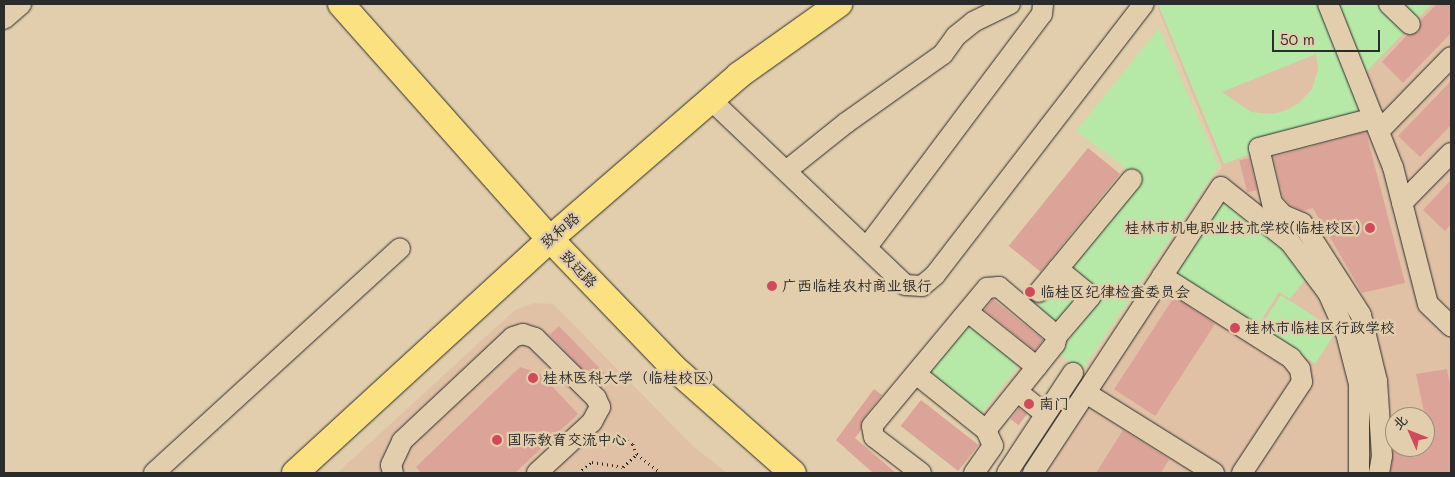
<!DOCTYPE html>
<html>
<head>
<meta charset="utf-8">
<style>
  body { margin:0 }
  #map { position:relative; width:1455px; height:477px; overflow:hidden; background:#e2ceac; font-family:Mali,"LXGW WenKai TC",sans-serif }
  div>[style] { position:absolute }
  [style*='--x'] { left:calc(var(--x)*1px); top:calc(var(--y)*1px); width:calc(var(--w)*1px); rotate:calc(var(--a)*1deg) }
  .built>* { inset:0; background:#e0c1a6 }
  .green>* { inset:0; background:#b6e8a8; transform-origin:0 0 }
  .building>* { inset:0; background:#dca398; transform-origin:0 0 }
  .path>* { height:2.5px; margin-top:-1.25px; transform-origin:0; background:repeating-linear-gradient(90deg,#2b2b2b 0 1px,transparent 0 5px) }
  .roads { filter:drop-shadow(0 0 1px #2b2b2b) drop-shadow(0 0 1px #2b2b2b) }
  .minor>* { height:20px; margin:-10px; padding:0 10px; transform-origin:10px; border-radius:10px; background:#e2ceac }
  .major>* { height:26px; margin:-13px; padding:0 13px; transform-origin:13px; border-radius:13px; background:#fbe180 }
  .dots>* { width:14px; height:14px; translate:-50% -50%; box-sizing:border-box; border:2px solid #e2ceac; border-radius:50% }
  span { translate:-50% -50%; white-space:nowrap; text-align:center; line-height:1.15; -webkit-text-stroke:5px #e2ceac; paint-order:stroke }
  .poi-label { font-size:15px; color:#2b2b2b }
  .right { translate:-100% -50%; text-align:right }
  .left { translate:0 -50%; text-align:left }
  .street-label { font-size:15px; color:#2b2b2b }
  .frame { position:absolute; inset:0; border:5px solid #2b2b2b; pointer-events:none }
  .north { position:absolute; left:1385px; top:407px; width:50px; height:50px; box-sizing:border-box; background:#e2ceac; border:1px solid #998d78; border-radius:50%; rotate:314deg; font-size:14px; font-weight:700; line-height:20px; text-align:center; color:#2b2b2b }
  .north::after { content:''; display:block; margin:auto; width:18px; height:22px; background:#d1495b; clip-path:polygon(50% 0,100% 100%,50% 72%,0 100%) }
  .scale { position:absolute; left:1272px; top:30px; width:108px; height:22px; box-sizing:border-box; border:2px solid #2b2b2b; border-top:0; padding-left:6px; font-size:15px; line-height:18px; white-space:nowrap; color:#2b2b2b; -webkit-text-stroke:4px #e2ceac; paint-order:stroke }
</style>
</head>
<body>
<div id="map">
  <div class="built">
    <div style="clip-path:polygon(evenodd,1156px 4px,1451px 4px,1451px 473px,1021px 473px,1222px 167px,1156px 4px,1395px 417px,1425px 417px,1425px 447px,1395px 447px,1395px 417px)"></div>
    <div style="clip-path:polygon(534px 303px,553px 304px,693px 446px,727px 473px,337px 473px,515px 310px)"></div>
  </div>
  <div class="green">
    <div style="clip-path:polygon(evenodd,1158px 4px,1321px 4px,1364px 111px,1224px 164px,1158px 4px,1316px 54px,1318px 70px,1312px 89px,1299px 103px,1287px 110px,1273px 114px,1251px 112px,1222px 92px,1316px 54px)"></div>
    <div style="clip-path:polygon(1345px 4px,1432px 4px,1364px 74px,1336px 7px)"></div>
    <div style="clip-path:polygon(1159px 28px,1219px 166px,1082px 370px,1059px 354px,1100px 297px,1068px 272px,1142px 180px,1076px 131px)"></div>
    <div style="clip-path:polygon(1227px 201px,1293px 257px,1308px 276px,1290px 299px,1279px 292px,1257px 327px,1174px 271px,1215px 205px)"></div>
    <div style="left:1062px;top:279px;width:28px;height:41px;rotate:41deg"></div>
    <div style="left:1281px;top:295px;width:66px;height:39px;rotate:33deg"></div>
    <div style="clip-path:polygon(974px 325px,1016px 359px,1016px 369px,983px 411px,973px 414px,930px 379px,930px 371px,964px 328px)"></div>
  </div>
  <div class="building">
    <div style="clip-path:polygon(1437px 4px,1451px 4px,1451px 33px,1403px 83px,1382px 62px,1407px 35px,1419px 32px,1421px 20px)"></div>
    <div style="clip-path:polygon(1451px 81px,1451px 125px,1420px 157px,1398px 136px)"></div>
    <div style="clip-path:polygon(1366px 132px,1405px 283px,1362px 293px,1313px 208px,1303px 211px,1290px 205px,1283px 197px,1273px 157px)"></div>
    <div style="left:1088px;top:148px;width:41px;height:126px;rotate:39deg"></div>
    <div style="left:1249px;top:158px;width:33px;height:10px;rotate:76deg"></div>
    <div style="clip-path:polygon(1451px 180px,1451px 224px,1445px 231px,1423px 210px)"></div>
    <div style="left:1174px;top:297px;width:49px;height:110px;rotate:33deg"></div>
    <div style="left:993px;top:299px;width:65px;height:14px;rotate:39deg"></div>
    <div style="left:559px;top:326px;width:74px;height:13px;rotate:46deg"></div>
    <div style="clip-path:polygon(520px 367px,541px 374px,578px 414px,515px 473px,421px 473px,416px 467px)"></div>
    <div style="clip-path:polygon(1447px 369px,1451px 390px,1451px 473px,1391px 473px,1393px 447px,1425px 447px,1425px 417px,1416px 374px)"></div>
    <div style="clip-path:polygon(874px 389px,882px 395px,863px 419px,861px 430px,855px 438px,896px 473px,873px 473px,836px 440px)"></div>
    <div style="left:921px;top:400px;width:73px;height:33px;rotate:38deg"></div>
    <div style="left:1019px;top:408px;width:10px;height:14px;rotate:37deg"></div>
    <div style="clip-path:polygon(1123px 430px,1169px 459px,1161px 473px,1096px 473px)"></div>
  </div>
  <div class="path">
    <div style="--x:596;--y:443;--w:29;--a:-12"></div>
    <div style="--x:624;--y:437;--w:11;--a:38"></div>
    <div style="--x:633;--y:444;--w:11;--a:68"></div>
    <div style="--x:578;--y:473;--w:18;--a:-38"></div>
    <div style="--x:592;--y:462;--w:31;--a:9"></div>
    <div style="--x:623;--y:467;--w:19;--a:-43"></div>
    <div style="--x:637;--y:454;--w:31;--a:38"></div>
  </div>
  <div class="roads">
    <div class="minor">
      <div style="--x:1328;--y:4;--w:175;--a:68.3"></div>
      <div style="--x:1393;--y:167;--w:141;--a:75.7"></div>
      <div style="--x:1428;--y:304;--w:32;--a:44"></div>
      <div style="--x:1389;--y:4;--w:29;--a:44"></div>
      <div style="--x:4;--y:19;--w:23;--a:-41"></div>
      <div style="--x:711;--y:100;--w:268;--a:43.6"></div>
      <div style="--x:905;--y:285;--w:17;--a:3"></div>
      <div style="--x:922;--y:286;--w:17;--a:-40"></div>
      <div style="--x:935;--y:275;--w:342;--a:-52.4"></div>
      <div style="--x:1374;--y:118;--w:119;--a:165.4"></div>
      <div style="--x:1259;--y:148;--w:57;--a:76.7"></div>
      <div style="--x:1272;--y:203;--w:16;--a:47"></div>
      <div style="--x:1283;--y:215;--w:21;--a:23"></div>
      <div style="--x:1302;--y:223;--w:109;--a:57.3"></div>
      <div style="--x:1361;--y:315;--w:68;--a:76.4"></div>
      <div style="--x:1377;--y:381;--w:75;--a:86.2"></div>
      <div style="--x:1382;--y:456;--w:17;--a:100"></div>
      <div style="--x:1379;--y:131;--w:103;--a:-45.8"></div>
      <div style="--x:786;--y:171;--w:77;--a:-38.7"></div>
      <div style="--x:846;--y:123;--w:119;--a:-35.4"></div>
      <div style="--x:943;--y:54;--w:22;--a:-54"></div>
      <div style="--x:956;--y:36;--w:22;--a:-39"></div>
      <div style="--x:973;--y:22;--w:41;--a:-25.9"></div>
      <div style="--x:1402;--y:203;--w:70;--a:-45.6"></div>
      <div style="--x:867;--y:247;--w:291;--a:-53.1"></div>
      <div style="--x:1042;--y:14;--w:10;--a:-84"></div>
      <div style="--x:1162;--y:276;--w:153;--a:32.4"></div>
      <div style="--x:1291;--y:358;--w:14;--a:51"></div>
      <div style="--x:1300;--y:369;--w:13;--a:81"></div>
      <div style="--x:1302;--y:382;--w:109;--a:123.4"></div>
      <div style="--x:1039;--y:292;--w:146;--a:-50.5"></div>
      <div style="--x:968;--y:312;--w:88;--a:38.6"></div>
      <div style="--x:1057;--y:336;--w:52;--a:-49.6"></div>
      <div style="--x:1091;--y:296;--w:43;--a:-140.7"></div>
      <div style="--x:916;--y:374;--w:90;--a:38.7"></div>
      <div style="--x:1018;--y:392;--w:35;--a:39"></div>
      <div style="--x:1086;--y:393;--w:151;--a:32"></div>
      <div style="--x:154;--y:473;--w:333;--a:-42.4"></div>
      <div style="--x:393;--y:473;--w:8;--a:-104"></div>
      <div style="--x:391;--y:465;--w:26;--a:-65"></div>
      <div style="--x:402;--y:441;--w:152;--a:-43.1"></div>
      <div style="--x:513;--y:337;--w:10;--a:-17"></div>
      <div style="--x:523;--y:334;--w:13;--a:18"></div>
      <div style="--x:535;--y:338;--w:86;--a:44.5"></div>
      <div style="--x:596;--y:398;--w:10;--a:66"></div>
      <div style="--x:600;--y:407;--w:17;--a:118"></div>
      <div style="--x:592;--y:422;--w:75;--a:137.2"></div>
      <div style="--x:921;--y:473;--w:59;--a:-142.5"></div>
      <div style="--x:874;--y:437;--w:11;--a:-100"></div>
      <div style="--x:872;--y:426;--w:180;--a:-50.2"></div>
      <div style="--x:987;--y:288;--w:12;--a:-5"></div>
      <div style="--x:999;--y:287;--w:76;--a:40.2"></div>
      <div style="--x:1057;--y:336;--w:8;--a:104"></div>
      <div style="--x:1055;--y:344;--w:110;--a:128.7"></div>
      <div style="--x:986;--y:430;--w:17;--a:66"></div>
      <div style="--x:993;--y:446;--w:33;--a:125"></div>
      <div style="--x:1007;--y:473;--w:120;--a:-56.6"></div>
      <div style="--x:1033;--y:473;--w:342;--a:-56.7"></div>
      <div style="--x:1221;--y:187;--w:88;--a:38.6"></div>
      <div style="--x:1290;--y:242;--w:64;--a:53.3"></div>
      <div style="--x:1328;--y:293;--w:44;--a:65.8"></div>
      <div style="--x:1346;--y:333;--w:53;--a:75.7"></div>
      <div style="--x:1359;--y:384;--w:89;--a:90"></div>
    </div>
    <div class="major">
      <div style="--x:341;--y:4;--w:314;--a:48.4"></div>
      <div style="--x:550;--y:239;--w:178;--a:46.1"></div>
      <div style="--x:673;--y:367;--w:160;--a:41.5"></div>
      <div style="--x:295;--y:473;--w:346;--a:-42.5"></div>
      <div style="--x:550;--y:239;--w:250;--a:-40.9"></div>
      <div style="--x:739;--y:75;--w:123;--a:-35.4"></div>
    </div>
  </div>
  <div class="dots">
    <div style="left:1370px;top:228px;background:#d1495b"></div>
    <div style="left:772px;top:286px;background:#d1495b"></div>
    <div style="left:1030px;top:292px;background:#d1495b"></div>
    <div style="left:1235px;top:328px;background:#d1495b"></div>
    <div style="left:533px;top:378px;background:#d1495b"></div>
    <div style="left:1029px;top:404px;background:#d1495b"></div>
    <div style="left:497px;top:440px;background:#d1495b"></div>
  </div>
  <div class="poi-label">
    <span class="right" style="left:1360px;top:228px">桂林市机电职业技术学校(临桂校区)</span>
    <span class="left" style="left:782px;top:286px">广西临桂农村商业银行</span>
    <span class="left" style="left:1040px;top:292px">临桂区纪律检查委员会</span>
    <span class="left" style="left:1245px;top:328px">桂林市临桂区行政学校</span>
    <span class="left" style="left:543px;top:378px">桂林医科大学（临桂校区）</span>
    <span class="left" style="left:1039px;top:404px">南门</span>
    <span class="left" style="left:507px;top:440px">国际教育交流中心</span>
  </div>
  <div class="street-label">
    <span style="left:560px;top:230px;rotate:-41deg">致和路</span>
    <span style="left:579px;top:269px;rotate:46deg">致远路</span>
  </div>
  <div class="frame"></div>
  <div class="north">北</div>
  <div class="scale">50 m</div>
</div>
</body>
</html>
